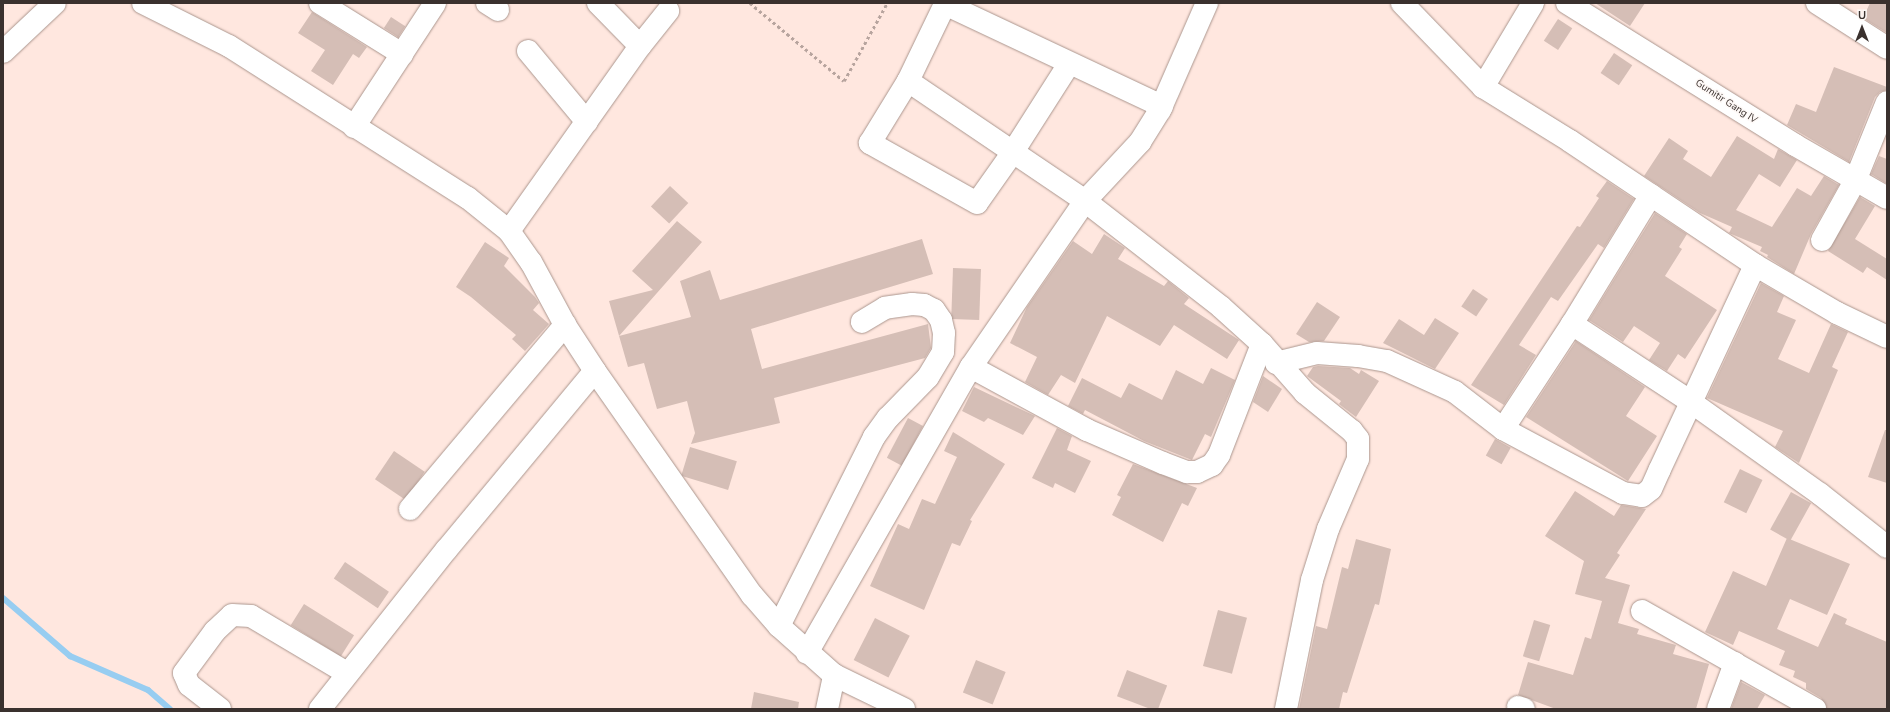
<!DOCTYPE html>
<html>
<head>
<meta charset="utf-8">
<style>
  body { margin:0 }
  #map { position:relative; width:1890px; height:712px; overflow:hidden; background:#ffe7df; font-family:"Nunito Sans",sans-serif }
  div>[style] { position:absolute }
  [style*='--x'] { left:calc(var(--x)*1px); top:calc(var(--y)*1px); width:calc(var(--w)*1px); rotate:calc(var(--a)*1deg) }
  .stream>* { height:6px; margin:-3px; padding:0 3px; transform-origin:3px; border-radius:3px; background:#97cdf1 }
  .building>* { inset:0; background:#d5beb6; transform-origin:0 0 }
  .path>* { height:2.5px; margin-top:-1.25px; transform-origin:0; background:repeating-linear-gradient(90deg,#b7a49e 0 3px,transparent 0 6px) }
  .roads { filter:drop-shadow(0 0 1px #ab968e) drop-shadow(0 0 1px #ab968e) }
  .minor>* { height:22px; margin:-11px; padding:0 11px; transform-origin:11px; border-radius:11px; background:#fff }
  span { translate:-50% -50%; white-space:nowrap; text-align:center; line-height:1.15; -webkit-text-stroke:3px #fef9f7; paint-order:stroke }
  .street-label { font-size:10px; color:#3a312e }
  .frame { position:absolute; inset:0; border:4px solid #3a312e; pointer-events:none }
  .north { position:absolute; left:1842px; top:8px; width:40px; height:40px; -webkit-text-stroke:3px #fef9f7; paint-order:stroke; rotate:0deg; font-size:11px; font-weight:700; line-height:16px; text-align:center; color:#3a312e }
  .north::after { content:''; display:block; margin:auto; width:14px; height:18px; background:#3a312e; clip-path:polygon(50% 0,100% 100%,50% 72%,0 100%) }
</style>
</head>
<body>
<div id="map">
  <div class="stream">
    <div style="--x:3;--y:598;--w:89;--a:40.9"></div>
    <div style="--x:70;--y:656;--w:85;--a:23.6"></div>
    <div style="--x:148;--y:690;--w:29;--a:41"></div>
  </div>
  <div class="building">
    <div style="clip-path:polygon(1595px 3px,1645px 3px,1630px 26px)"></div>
    <div style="clip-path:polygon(1870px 3px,1887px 3px,1887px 33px,1863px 18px)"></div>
    <div style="clip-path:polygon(312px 12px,367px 47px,359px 58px,353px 54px,333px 85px,311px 71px,325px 50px,298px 33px)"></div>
    <div style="left:391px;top:17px;width:17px;height:13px;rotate:33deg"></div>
    <div style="left:1558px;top:19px;width:17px;height:26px;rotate:33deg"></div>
    <div style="left:1614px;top:53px;width:22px;height:24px;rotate:34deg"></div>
    <div style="clip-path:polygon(1834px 67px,1887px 87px,1887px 90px,1880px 92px,1875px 97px,1849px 162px,1787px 125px,1796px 104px,1816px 112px)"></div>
    <div style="clip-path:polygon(1737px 136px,1774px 159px,1778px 149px,1797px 160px,1780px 187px,1759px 174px,1736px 210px,1772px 227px,1797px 188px,1811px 196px,1824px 176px,1839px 185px,1811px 234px,1794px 274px,1767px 257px,1768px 255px,1760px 251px,1762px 247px,1729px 233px,1732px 227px,1700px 213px,1644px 176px,1669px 138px,1688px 151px,1683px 159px,1711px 177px)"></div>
    <div style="clip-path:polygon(1879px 156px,1887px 159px,1887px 184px,1871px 174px)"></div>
    <div style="clip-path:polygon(1607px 181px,1634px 199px,1604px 248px,1598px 244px,1558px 301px,1551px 297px,1519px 345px,1536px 355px,1504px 405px,1471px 385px,1577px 226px,1580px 227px,1599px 198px,1596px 196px)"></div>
    <div style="left:670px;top:186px;width:25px;height:28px;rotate:43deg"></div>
    <div style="clip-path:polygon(1860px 197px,1875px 206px,1855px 239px,1887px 259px,1887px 280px,1867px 267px,1863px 273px,1828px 251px)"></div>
    <div style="clip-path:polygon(1655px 213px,1687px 234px,1679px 247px,1682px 249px,1665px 276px,1717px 310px,1685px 359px,1678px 354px,1667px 371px,1649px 360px,1660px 343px,1634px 326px,1623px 342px,1589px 320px)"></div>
    <div style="clip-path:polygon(677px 221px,702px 242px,619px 336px,691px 317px,680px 281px,710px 270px,720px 300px,922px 239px,933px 274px,751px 329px,762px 369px,928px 324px,931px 348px,925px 358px,774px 398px,780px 423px,691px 444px,695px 433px,687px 401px,657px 409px,644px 363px,628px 367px,609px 301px,653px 290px,632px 271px)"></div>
    <div style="clip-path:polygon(1104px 234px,1125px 248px,1118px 259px,1164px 286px,1168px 281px,1189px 298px,1184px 304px,1239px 340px,1227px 359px,1174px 325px,1160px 346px,1107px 316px,1075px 383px,1061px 375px,1048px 395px,1025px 382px,1037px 357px,1010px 343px,1027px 307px,1073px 241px,1092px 254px)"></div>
    <div style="clip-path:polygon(485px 242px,509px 258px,504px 266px,535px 297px,539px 303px,533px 310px,549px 324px,525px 351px,512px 339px,516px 335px,471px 297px,456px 287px)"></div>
    <div style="left:953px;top:268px;width:28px;height:51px;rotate:2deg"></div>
    <div style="clip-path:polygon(1761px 283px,1784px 296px,1777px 312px,1796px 320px,1778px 359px,1809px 373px,1831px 324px,1848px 332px,1832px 367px,1838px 370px,1799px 463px,1775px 447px,1783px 431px,1707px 398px)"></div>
    <div style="left:1473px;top:289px;width:18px;height:21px;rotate:34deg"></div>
    <div style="clip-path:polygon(1317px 302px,1340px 317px,1324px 341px,1309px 342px,1296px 334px)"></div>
    <div style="clip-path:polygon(1435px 318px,1459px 333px,1435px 369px,1383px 343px,1399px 319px,1424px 335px)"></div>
    <div style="clip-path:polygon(1576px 341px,1645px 387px,1626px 416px,1657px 436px,1628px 481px,1526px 417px)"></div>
    <div style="clip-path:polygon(1318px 366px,1350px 368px,1359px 374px,1361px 370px,1379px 381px,1356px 417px,1339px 404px,1341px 401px,1307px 376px,1313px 367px)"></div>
    <div style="clip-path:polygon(1211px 368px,1235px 380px,1211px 437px,1205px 434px,1192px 460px,1144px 441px,1085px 410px,1083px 414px,1068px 406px,1082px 378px,1121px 398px,1129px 383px,1162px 400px,1176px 370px,1203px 384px)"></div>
    <div style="clip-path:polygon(1263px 376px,1282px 389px,1268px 412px,1253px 402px)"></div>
    <div style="clip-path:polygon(974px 387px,1035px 416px,1023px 435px,988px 418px,984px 422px,962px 411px)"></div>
    <div style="left:908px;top:418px;width:17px;height:45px;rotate:28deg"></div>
    <div style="clip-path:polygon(1057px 428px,1072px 436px,1067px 450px,1091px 461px,1075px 493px,1055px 483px,1053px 488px,1032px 478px)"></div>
    <div style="clip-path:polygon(1885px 430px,1887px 430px,1887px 483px,1868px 477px)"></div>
    <div style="clip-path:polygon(953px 432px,1005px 464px,970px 520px,972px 521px,960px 546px,952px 543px,924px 610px,870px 586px,898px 524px,909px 529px,922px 499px,935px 504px,957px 457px,944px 451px)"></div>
    <div style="left:1495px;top:439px;width:18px;height:19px;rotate:29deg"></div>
    <div style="left:690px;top:447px;width:49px;height:30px;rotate:17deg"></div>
    <div style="left:394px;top:451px;width:37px;height:34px;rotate:34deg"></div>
    <div style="clip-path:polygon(1133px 464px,1197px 488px,1188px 506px,1182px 503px,1163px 542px,1112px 515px,1121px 497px,1117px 495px)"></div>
    <div style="left:1740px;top:469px;width:25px;height:37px;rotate:26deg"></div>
    <div style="clip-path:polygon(1575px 491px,1614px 516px,1621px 505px,1646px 509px,1617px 553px,1620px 555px,1605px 578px,1630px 585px,1618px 623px,1639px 629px,1637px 634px,1676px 645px,1673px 654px,1709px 664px,1696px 709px,1556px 709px,1518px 695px,1528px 662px,1573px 675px,1585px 637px,1591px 639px,1602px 601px,1575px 594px,1584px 561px,1545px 536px)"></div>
    <div style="left:1791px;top:492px;width:23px;height:43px;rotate:29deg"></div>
    <div style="clip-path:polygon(1787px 538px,1850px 564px,1827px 615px,1790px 599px,1777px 629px,1818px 647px,1834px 613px,1847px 619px,1845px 624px,1887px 642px,1887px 709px,1827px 709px,1821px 698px,1806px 689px,1806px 683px,1793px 677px,1795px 671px,1779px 665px,1785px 651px,1739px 631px,1733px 645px,1705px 632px,1733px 571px,1766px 586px)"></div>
    <div style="clip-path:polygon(1356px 539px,1391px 549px,1379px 605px,1375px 604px,1347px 693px,1343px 692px,1339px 709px,1299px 709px,1316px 626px,1327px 629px,1342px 567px,1348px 569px)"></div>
    <div style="left:345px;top:562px;width:53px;height:20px;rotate:34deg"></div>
    <div style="left:304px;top:604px;width:59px;height:25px;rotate:32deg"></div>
    <div style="left:1218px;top:610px;width:30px;height:58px;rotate:15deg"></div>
    <div style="left:875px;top:618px;width:39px;height:47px;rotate:27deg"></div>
    <div style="left:1534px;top:620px;width:17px;height:38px;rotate:17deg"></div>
    <div style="left:976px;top:660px;width:32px;height:35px;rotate:22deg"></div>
    <div style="left:1127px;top:670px;width:43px;height:28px;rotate:21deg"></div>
    <div style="clip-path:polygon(1741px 682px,1765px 695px,1757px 709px,1731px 709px)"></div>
    <div style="clip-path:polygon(754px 692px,799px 702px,798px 709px,751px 709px)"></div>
  </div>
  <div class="path">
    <div style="--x:750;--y:3;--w:122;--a:39.7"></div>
    <div style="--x:844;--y:81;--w:89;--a:-61.1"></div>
  </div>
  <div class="roads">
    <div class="minor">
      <div style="--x:143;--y:3;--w:96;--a:26.6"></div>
      <div style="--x:229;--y:46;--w:283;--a:32.5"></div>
      <div style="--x:468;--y:198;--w:53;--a:38.8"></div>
      <div style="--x:509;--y:231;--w:38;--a:55"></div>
      <div style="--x:531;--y:262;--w:72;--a:61.6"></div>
      <div style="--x:565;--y:325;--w:55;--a:56.9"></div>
      <div style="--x:595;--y:371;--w:274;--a:55"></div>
      <div style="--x:752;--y:595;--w:41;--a:48.9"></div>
      <div style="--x:779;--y:626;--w:74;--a:41.7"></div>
      <div style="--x:834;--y:675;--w:78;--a:25.9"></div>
      <div style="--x:320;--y:3;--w:97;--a:31.9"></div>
      <div style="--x:487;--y:3;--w:13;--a:32"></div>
      <div style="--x:598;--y:3;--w:60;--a:45.7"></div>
      <div style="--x:1402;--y:3;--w:117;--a:46"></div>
      <div style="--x:1483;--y:87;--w:102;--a:31.8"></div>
      <div style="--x:1570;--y:141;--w:223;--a:33.8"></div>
      <div style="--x:1755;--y:265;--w:95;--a:30.3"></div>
      <div style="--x:1837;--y:313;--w:55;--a:25.6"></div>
      <div style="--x:1567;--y:3;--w:269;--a:31.9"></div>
      <div style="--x:1795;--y:145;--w:106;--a:29.9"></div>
      <div style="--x:1817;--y:3;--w:83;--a:32.7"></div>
      <div style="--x:528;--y:51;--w:92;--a:50.3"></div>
      <div style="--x:3;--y:52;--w:71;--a:-43.3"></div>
      <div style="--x:1069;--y:64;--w:104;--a:122.5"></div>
      <div style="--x:1013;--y:152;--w:62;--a:125.2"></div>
      <div style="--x:977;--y:203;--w:123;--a:-150.7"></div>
      <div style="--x:870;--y:143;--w:73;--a:-58.5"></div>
      <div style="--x:908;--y:81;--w:85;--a:-64.3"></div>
      <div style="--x:945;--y:4;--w:240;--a:25.2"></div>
      <div style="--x:908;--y:81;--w:214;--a:34.1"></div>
      <div style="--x:1085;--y:201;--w:172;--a:37.9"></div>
      <div style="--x:1221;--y:307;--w:55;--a:42.1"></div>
      <div style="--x:1262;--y:344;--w:65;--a:48.7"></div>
      <div style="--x:1305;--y:393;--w:60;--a:39"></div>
      <div style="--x:1352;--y:431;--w:10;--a:53"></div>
      <div style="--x:1358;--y:439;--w:20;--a:90"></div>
      <div style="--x:1358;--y:459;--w:76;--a:113.2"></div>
      <div style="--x:1328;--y:529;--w:53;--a:107.4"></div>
      <div style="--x:1312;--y:580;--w:132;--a:101.4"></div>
      <div style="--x:1483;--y:87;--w:98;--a:-59.2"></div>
      <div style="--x:354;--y:127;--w:148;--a:-56.8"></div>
      <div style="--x:509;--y:231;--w:227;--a:-54.7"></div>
      <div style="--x:640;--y:46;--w:45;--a:-51.3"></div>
      <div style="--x:1822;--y:240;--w:68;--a:-60.8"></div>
      <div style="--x:1855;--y:181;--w:85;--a:-67.9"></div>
      <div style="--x:1572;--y:324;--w:142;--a:33.2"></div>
      <div style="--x:1691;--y:402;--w:158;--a:35.5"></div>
      <div style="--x:1820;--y:494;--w:85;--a:38.3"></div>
      <div style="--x:1276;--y:363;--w:42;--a:-13.7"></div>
      <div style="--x:1317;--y:353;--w:41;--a:4.2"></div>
      <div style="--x:1358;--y:356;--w:29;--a:10"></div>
      <div style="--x:1387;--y:361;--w:75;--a:24.5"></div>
      <div style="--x:1455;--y:392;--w:61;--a:37.6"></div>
      <div style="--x:1503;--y:429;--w:136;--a:28.1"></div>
      <div style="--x:1623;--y:493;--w:19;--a:9"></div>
      <div style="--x:1642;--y:496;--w:11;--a:-38"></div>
      <div style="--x:1651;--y:489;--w:22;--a:-66"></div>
      <div style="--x:1660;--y:469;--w:225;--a:-65"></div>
      <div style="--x:971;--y:367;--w:132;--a:28.5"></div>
      <div style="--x:1087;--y:430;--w:83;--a:23.5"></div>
      <div style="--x:1163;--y:463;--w:26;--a:21"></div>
      <div style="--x:1187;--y:472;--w:10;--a:0"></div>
      <div style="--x:1197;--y:472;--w:17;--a:-25"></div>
      <div style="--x:1212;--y:465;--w:12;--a:-55"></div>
      <div style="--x:1219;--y:455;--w:119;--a:-68.8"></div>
      <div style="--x:1503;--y:429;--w:126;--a:-56.7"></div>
      <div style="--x:1572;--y:324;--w:151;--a:-58.5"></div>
      <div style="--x:410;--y:509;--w:241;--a:-49.9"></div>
      <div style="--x:1642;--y:611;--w:199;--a:29.5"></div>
      <div style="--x:779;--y:626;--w:212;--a:-63.3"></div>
      <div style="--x:874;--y:437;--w:24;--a:-54"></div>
      <div style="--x:888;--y:418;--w:57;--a:-45.7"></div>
      <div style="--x:928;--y:377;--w:29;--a:-59"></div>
      <div style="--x:943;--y:352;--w:19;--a:-87"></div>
      <div style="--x:944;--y:333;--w:13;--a:-103"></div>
      <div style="--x:941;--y:320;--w:12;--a:-125"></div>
      <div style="--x:934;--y:310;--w:11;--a:-153"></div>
      <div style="--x:924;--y:305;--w:12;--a:-175"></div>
      <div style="--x:912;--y:304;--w:27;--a:172"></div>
      <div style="--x:885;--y:308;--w:27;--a:149"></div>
      <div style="--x:807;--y:653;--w:330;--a:-60.2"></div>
      <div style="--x:971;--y:367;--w:201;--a:-55.5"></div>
      <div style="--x:1085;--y:201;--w:81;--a:-47"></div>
      <div style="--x:1140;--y:142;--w:38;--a:-58"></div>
      <div style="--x:1160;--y:110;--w:117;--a:-66.3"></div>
      <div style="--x:1518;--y:707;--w:6;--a:18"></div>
      <div style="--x:220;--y:709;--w:39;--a:-142"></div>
      <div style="--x:189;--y:685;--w:13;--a:-113"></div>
      <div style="--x:184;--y:673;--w:52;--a:-53.6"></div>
      <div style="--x:215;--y:631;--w:23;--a:-43"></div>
      <div style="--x:232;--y:615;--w:19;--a:3"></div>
      <div style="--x:251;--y:616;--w:112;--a:30.7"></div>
      <div style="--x:320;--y:709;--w:204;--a:-51.6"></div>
      <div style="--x:447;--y:549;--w:231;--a:-50.3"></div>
      <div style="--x:827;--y:709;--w:35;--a:-78"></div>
      <div style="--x:1718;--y:709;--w:49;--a:-69.7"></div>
    </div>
  </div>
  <div class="street-label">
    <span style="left:1726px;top:102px;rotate:33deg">Gumitir Gang IV</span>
  </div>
  <div class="frame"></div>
  <div class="north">U</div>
</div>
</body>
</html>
